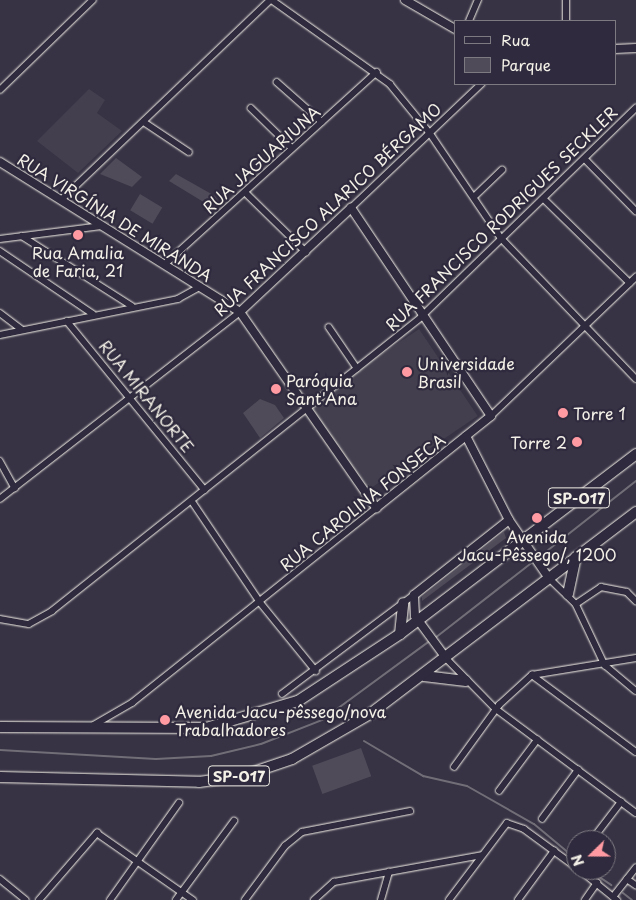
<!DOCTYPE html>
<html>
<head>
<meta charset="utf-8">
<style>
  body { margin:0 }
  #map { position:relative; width:636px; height:900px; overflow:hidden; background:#373244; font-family:"Playpen Sans",sans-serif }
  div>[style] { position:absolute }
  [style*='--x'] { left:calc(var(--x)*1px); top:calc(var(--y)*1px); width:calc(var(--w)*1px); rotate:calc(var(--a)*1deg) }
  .built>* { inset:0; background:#433f4e; transform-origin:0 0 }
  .green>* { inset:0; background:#504b59; transform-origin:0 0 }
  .stream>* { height:2px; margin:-1px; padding:0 1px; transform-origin:1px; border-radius:1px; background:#726e77 }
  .roads { filter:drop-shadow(0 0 1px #f4f1e8) drop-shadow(0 0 1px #f4f1e8) }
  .street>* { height:5.5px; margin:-2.75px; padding:0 2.75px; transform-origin:2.75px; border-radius:2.75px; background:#2f2a3d }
  .secondary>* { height:8px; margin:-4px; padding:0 4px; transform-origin:4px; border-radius:4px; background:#2f2a3d }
  .highway>* { height:10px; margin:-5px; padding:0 5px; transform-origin:5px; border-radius:5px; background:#2f2a3d }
  .dots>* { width:14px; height:14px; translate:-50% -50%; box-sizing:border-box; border:2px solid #2f2a3d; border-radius:50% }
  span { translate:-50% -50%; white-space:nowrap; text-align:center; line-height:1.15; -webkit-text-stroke:4.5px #2f2a3d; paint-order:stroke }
  .shield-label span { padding:1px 4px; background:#2f2a3d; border:1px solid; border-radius:4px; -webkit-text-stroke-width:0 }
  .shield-label { font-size:15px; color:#f4f1e8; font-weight:700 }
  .street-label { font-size:16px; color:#f4f1e8 }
  .poi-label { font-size:16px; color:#f4f1e8 }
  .left { translate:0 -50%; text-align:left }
  .right { translate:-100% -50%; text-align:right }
  .legend { position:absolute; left:454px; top:20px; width:162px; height:65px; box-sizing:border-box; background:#2f2a3d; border:1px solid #7e7a81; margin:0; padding:6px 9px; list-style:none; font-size:15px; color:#f4f1e8 }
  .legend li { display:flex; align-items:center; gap:10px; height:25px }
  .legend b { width:25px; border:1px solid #7e7a81 }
  .north { position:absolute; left:566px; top:830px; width:50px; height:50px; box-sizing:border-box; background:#2f2a3d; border:1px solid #7e7a81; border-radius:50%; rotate:248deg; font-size:14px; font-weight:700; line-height:20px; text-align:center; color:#f4f1e8 }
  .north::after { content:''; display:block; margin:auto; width:18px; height:22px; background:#ff9aa2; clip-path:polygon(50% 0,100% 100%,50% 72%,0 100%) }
</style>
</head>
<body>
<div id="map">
  <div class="built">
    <div style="clip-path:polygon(89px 89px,105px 100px,97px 113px,122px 131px,78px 173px,37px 141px)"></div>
    <div style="left:419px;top:329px;width:105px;height:135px;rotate:56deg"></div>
  </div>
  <div class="green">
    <div style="clip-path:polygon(116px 158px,142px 177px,132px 187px,100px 174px)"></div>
    <div style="clip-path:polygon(176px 174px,215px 196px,219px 202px,215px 209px,169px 181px)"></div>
    <div style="left:140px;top:194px;width:26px;height:19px;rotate:31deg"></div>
    <div style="clip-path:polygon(260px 399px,275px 405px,284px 418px,260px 438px,243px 413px)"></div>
    <div style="clip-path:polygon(504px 532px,506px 538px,422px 601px,422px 597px)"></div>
    <div style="left:361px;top:748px;width:30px;height:52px;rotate:70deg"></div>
  </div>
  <div class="stream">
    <div style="--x:538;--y:558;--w:125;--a:-38.2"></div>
    <div style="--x:435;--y:638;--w:125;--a:-37.9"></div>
    <div style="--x:364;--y:741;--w:69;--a:30.7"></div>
    <div style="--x:423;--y:776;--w:45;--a:12.8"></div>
    <div style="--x:467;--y:786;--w:77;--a:29.6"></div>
    <div style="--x:534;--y:824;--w:55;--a:39.8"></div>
    <div style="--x:0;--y:750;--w:156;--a:3.3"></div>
    <div style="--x:156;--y:759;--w:55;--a:-3.1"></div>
    <div style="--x:211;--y:756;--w:51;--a:-13.5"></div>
    <div style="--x:261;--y:744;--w:66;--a:-21.5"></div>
    <div style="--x:322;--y:720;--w:135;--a:-36.3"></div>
    <div style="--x:589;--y:870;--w:27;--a:34"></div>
    <div style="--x:623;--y:893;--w:11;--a:38"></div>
  </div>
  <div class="roads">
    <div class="street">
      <div style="--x:272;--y:0;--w:145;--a:35.4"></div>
      <div style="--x:390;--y:84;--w:63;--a:50.8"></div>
      <div style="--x:430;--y:133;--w:127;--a:55.9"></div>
      <div style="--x:501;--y:238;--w:195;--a:46.2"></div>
      <div style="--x:469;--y:21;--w:23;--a:-67"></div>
      <div style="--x:566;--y:21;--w:21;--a:-90"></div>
      <div style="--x:277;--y:82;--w:60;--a:41.6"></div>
      <div style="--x:0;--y:90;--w:129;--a:-44.1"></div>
      <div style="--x:251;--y:108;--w:57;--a:44.3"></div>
      <div style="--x:144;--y:122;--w:54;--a:33.7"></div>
      <div style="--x:585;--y:159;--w:73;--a:45.6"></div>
      <div style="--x:245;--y:192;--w:86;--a:44.5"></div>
      <div style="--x:474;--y:197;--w:39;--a:-44"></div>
      <div style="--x:544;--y:199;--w:120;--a:44.3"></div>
      <div style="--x:61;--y:200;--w:289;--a:-43.7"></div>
      <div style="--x:351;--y:208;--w:180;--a:-43.6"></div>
      <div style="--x:22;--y:236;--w:130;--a:32.5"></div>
      <div style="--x:0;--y:239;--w:102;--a:-7.3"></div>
      <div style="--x:0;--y:251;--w:112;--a:34.1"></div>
      <div style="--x:164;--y:265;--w:287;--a:-42.2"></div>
      <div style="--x:0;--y:313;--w:26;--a:37"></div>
      <div style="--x:67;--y:321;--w:218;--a:50.8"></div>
      <div style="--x:329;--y:327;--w:50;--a:55.7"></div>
      <div style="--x:0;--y:335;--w:182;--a:-11.4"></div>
      <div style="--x:178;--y:299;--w:25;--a:-29"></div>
      <div style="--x:491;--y:416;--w:201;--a:-43.8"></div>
      <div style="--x:0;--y:461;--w:31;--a:61"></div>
      <div style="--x:0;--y:499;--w:304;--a:-37.9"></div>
      <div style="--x:192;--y:501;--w:122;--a:56"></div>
      <div style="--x:260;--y:602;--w:89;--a:50.9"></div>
      <div style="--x:548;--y:577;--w:39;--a:44"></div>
      <div style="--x:576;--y:604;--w:68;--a:64.6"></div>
      <div style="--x:605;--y:665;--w:40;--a:40"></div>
      <div style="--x:576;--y:604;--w:30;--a:-34"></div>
      <div style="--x:601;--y:587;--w:26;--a:11"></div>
      <div style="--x:627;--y:592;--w:13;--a:45"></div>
      <div style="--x:0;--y:619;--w:29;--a:10"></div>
      <div style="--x:29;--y:624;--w:26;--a:-29"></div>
      <div style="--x:52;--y:611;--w:472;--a:-38.5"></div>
      <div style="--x:421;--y:317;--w:300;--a:-44.2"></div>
      <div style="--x:446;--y:658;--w:71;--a:45.6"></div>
      <div style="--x:496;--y:709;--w:174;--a:36.6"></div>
      <div style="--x:532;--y:675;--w:129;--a:36.5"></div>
      <div style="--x:282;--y:694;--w:165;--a:-36.9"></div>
      <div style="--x:94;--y:725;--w:44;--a:-30.1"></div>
      <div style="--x:132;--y:703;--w:312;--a:-38.6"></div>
      <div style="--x:454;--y:767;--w:77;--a:-54"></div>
      <div style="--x:499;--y:705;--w:45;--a:-42.3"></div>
      <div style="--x:532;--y:675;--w:105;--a:-9.3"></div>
      <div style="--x:499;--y:791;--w:64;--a:-53.3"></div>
      <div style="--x:542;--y:819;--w:61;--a:-53.7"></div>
      <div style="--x:592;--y:840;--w:48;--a:-52.7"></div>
      <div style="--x:580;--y:870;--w:48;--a:39"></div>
      <div style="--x:0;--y:879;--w:33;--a:39"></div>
      <div style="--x:627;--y:879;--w:11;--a:34"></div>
      <div style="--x:613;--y:897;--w:37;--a:-52"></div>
      <div style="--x:39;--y:900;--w:89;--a:-49.1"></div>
      <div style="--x:97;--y:833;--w:117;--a:34.9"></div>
      <div style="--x:110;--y:900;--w:119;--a:-54.6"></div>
      <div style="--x:176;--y:900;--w:98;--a:-53.7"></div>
      <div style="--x:245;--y:900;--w:67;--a:-53.5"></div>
      <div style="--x:285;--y:846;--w:22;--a:-39"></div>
      <div style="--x:302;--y:832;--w:110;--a:-11"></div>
      <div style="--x:314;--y:900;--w:27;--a:-42"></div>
      <div style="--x:334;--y:882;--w:150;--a:-10.3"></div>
      <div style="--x:381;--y:900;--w:29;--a:-74"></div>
      <div style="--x:449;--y:900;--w:96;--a:-53"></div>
      <div style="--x:507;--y:823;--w:18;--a:19"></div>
      <div style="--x:524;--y:829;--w:64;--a:36.2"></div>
      <div style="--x:518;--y:900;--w:61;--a:-53.7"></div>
      <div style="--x:585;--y:900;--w:21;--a:-55"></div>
    </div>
    <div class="secondary">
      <div style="--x:405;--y:0;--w:58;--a:30.1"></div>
      <div style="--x:615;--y:49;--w:21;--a:-3"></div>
      <div style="--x:0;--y:162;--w:283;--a:32"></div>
      <div style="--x:240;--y:312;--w:239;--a:55.2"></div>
      <div style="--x:376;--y:508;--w:147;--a:-38.7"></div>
      <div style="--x:491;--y:416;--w:251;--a:-123.9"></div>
      <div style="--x:351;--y:208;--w:152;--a:136.9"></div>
      <div style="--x:466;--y:436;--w:94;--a:62.9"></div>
      <div style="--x:509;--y:520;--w:69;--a:55.6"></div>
      <div style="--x:446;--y:658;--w:52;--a:-126.4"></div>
      <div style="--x:415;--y:616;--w:21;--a:-93"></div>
      <div style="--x:414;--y:595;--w:121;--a:-38.3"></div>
    </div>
    <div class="highway">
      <div style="--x:568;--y:594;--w:38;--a:-78"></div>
      <div style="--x:400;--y:634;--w:31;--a:-84"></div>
      <div style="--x:424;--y:676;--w:42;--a:6.8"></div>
      <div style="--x:0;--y:727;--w:206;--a:0.3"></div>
      <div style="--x:206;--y:728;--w:96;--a:-16.4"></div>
      <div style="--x:298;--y:701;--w:122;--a:-33.3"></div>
      <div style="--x:400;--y:634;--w:297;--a:-37.3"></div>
      <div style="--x:0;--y:777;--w:199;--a:1.4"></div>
      <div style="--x:199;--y:782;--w:43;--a:-7.9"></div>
      <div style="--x:242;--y:776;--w:53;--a:-18.8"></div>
      <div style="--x:292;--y:759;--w:90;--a:-30"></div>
      <div style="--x:370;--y:714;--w:334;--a:-37.2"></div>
    </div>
  </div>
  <div class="dots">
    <div style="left:78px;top:235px;background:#ff9aa2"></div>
    <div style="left:407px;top:372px;background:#ff9aa2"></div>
    <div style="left:276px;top:389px;background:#ff9aa2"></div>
    <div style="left:563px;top:413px;background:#ff9aa2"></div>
    <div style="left:577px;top:442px;background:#ff9aa2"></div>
    <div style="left:537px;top:518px;background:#ff9aa2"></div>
    <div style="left:165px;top:720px;background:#ff9aa2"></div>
  </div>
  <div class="shield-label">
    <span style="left:579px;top:498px">SP-017</span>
    <span style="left:239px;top:776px">SP-017</span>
  </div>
  <div class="street-label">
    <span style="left:261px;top:159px;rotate:-42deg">RUA JAGUARIUNA</span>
    <span style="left:327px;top:209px;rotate:-43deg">RUA FRANCISCO ALARICO BÉRGAMO</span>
    <span style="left:115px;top:217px;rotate:32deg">RUA VIRGÍNIA DE MIRANDA</span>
    <span style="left:501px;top:218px;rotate:-44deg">RUA FRANCISCO RODRIGUES SECKLER</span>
    <span style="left:147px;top:396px;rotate:51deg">RUA MIRANORTE</span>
    <span style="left:362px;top:502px;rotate:-39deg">RUA CAROLINA FONSECA</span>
  </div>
  <div class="poi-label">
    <span style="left:78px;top:261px">Rua Amalia<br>de Faria, 21</span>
    <span class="left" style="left:417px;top:372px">Universidade<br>Brasil</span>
    <span class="left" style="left:286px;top:389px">Paróquia<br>Sant'Ana</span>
    <span class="left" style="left:573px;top:413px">Torre 1</span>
    <span class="right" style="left:567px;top:442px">Torre 2</span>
    <span style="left:537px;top:545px">Avenida<br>Jacu-Pêssego/, 1200</span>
    <span class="left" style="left:175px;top:720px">Avenida Jacu-pêssego/nova<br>Trabalhadores</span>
  </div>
  <ul class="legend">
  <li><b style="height:6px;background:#2f2a3d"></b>Rua</li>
  <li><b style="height:14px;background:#504b59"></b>Parque</li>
  </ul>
  <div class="north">N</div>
</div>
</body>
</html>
